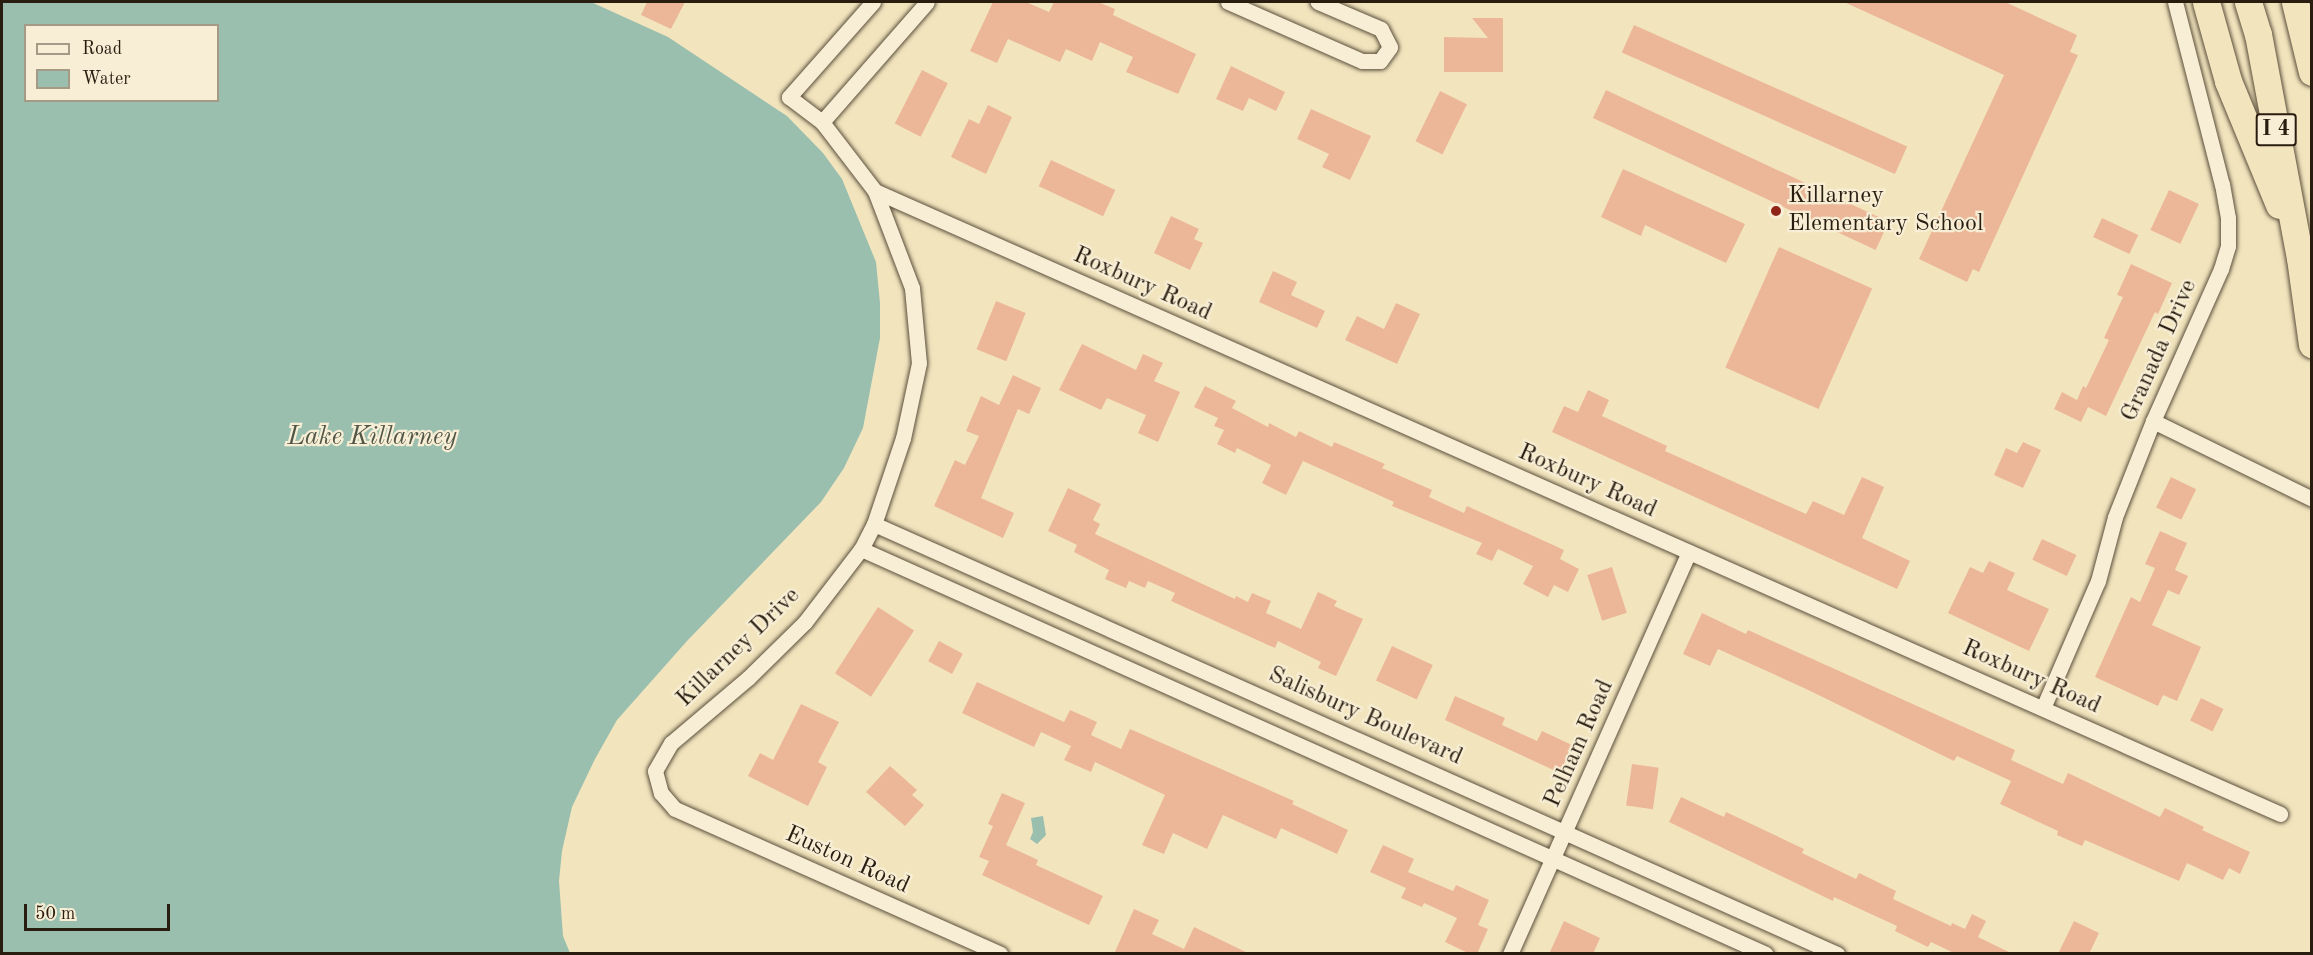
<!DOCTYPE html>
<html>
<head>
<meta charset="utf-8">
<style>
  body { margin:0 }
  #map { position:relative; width:2313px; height:955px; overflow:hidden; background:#f2e5be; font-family:"Old Standard TT",serif }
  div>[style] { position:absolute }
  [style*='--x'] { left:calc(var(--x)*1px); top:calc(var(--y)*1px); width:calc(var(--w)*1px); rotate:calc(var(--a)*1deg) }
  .water>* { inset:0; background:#9bbfae }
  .building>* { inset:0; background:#ecb799; transform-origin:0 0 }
  .roads { filter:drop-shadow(0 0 2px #5b4f3c) drop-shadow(0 0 2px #5b4f3c) }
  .minor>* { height:15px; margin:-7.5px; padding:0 7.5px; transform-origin:7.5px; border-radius:7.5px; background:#f7eed5 }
  .motorway>* { height:27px; margin:-13.5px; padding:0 13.5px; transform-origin:13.5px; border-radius:13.5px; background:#f2e5be }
  .dots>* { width:16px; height:16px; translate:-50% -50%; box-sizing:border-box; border:3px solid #f7eed5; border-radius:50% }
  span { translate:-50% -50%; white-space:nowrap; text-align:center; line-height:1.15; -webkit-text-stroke:4.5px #f7eed5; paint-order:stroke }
  .shield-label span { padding:2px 4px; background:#f7eed5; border:2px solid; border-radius:4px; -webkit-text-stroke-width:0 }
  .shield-label { font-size:22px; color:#291d10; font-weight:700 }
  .poi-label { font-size:24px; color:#291d10 }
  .left { translate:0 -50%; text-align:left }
  .street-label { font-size:24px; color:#291d10 }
  .water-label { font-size:26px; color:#515647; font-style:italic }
  .frame { position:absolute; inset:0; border:3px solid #291d10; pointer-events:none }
  .legend { position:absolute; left:24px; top:24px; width:195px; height:78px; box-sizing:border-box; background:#f7eed5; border:2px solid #a59a86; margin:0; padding:8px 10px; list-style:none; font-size:18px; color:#291d10 }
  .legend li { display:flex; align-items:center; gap:12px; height:30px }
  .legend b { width:30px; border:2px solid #a59a86 }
  .scale { position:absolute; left:24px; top:904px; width:146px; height:27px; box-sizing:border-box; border:3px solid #291d10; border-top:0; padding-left:8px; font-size:18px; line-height:21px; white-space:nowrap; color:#291d10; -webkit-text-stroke:4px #f7eed5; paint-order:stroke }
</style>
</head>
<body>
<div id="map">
  <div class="water">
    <div style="clip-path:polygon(evenodd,2px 2px,591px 2px,668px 37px,787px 116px,823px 153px,842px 179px,876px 262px,880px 303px,880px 338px,863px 428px,844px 468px,821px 502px,687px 641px,617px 720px,595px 759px,572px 807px,562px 851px,559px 881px,563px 936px,570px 953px,2px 953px,2px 2px,26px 26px,218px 26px,218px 100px,26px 100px,26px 26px)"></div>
    <div style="clip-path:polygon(1043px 816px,1046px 835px,1037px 844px,1030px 839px,1033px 832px,1031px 818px)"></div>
  </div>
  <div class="building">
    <div style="clip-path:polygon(647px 2px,685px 2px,671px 29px,641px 15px)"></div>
    <div style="clip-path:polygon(993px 2px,1026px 2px,1049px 12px,1054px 2px,1098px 2px,1115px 9px,1113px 15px,1196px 54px,1178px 94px,1126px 72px,1133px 57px,1100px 42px,1092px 61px,1066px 49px,1060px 62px,1008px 39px,997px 63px,970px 51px)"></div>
    <div style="clip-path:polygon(1844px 2px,2005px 2px,2077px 35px,2070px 52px,2078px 55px,1979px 272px,1973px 269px,1967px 282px,1919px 259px,2004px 75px)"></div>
    <div style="clip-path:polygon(1472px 18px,1503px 18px,1503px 72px,1444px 72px,1444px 37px,1488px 38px)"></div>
    <div style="left:1634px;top:25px;width:299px;height:30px;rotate:24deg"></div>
    <div style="clip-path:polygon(1231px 66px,1285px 92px,1276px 111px,1249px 98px,1243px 111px,1216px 99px)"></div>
    <div style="left:922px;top:70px;width:29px;height:60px;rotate:27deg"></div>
    <div style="left:1606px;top:90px;width:312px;height:31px;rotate:25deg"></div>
    <div style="left:1440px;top:91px;width:30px;height:56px;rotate:26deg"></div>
    <div style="clip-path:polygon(988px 105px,1012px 117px,986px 174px,951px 157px,969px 119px,979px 124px)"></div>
    <div style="clip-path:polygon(1311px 109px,1371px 136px,1350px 180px,1322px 167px,1329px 154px,1297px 139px)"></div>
    <div style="left:1051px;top:160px;width:71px;height:29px;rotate:25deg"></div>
    <div style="clip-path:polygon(1623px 169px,1745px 224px,1726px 263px,1645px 225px,1641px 236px,1601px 217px)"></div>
    <div style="left:2169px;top:190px;width:33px;height:44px;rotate:25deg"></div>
    <div style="clip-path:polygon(1171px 216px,1199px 229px,1194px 239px,1203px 243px,1190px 270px,1154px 253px)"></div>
    <div style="left:2102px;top:218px;width:40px;height:21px;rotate:25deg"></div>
    <div style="left:1779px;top:247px;width:102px;height:132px;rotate:24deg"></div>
    <div style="clip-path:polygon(2131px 264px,2172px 283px,2158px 314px,2155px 312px,2106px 416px,2088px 407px,2081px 422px,2054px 409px,2062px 392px,2077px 400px,2083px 386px,2086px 388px,2109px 340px,2104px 338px,2123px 297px,2117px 295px)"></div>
    <div style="clip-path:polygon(1273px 271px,1297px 282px,1291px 295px,1325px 311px,1317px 328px,1259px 302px)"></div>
    <div style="left:996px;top:301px;width:32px;height:52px;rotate:22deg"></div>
    <div style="clip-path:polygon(1396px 303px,1420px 314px,1397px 364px,1345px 340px,1357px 316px,1384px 329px)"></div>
    <div style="clip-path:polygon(1082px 344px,1136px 370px,1143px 354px,1163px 363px,1154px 381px,1180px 392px,1158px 442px,1138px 433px,1146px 415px,1107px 398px,1101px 410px,1059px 390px)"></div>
    <div style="clip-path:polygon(1013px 375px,1041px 388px,1029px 414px,1018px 409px,981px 498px,1014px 513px,1003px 538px,934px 506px,955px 460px,965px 465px,979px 436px,966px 431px,981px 396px,999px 405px)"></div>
    <div style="clip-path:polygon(1205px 386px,1236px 401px,1232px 408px,1268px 427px,1269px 423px,1296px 437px,1299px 431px,1332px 447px,1334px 442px,1385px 464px,1382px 468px,1432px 490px,1429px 497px,1464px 513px,1467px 506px,1564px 550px,1560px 559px,1579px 569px,1568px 592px,1554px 585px,1548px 597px,1523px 584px,1533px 566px,1498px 549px,1492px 561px,1476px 554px,1482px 543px,1392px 506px,1394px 502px,1303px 461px,1286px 495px,1262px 483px,1271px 465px,1237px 448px,1235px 453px,1217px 444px,1224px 430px,1214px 426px,1218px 418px,1194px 407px)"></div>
    <div style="clip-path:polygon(1588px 390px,1609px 400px,1602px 416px,1667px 446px,1665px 451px,1806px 514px,1813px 501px,1844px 515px,1862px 477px,1884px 487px,1862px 538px,1910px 561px,1897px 589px,1552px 432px,1564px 406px,1578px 412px)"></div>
    <div style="clip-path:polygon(2023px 442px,2041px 450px,2023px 488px,1994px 475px,2006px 448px,2017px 453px)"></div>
    <div style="left:2171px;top:477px;width:28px;height:34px;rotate:26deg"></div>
    <div style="clip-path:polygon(1068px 488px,1101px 504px,1093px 520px,1100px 524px,1095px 534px,1235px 599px,1236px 596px,1248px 602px,1252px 593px,1271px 601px,1266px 613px,1301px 629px,1318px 592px,1337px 601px,1334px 606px,1363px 619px,1336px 676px,1318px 668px,1321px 662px,1278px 641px,1275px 648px,1171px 601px,1175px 593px,1148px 581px,1145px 588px,1129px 581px,1126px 588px,1105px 579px,1109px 570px,1074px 552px,1077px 545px,1048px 531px)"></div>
    <div style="clip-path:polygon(2160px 531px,2187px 543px,2175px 570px,2188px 576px,2179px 595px,2168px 590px,2152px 625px,2201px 647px,2177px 701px,2163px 695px,2158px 706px,2095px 677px,2131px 597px,2140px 602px,2155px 568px,2145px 564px)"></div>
    <div style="left:2042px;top:539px;width:38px;height:23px;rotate:25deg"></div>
    <div style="clip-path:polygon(1989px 561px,2015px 573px,2007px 590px,2049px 609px,2029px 651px,1948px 613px,1970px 567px,1983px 573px)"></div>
    <div style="left:1612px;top:567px;width:48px;height:26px;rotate:72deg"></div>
    <div style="left:878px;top:607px;width:43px;height:79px;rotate:33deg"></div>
    <div style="clip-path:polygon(1702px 613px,1746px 634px,1748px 630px,2015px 750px,2011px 760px,2063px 784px,2068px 773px,2160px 817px,2165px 808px,2204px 827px,2202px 830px,2250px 852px,2240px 874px,2229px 868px,2223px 880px,2187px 863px,2179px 881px,2085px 840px,2082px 846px,2057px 835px,2058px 831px,2000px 804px,2011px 781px,1957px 756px,1954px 761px,1804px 688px,1718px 649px,1710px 666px,1683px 654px)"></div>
    <div style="left:939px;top:641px;width:27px;height:23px;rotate:28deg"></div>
    <div style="left:1392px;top:646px;width:45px;height:38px;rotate:25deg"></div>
    <div style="clip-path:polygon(977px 682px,1064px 722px,1070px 710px,1097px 722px,1091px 735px,1121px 749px,1130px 729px,1294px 801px,1292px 804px,1348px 830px,1337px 854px,1281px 828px,1276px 839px,1223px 815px,1207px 849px,1173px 833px,1164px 854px,1142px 845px,1165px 795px,1095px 762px,1091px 772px,1064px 760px,1071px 746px,1041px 732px,1034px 747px,962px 713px)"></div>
    <div style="clip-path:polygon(1455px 696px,1505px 718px,1502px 725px,1537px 741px,1542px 731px,1572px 745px,1560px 773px,1445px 720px)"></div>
    <div style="left:2201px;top:698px;width:25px;height:25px;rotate:26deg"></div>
    <div style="clip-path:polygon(801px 704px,839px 722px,818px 762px,827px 767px,808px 806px,748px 776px,760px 753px,773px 760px)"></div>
    <div style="left:1632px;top:764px;width:27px;height:42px;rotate:8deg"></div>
    <div style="clip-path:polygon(890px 766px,917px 790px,912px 795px,924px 805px,905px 826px,866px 792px)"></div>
    <div style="clip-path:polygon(1002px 793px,1025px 803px,1006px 845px,1038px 860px,1036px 865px,1103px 896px,1089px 925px,982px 875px,989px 861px,979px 857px,993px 826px,988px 824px)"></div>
    <div style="clip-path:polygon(1681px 797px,1724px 817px,1726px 812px,1804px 849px,1802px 853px,1856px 879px,1859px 873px,1896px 891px,1893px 899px,1951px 926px,1952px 923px,1965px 929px,1972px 914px,1986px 921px,1978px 937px,2013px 954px,1956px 954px,1931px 942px,1928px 947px,1895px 931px,1897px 926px,1834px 897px,1833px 901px,1669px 822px)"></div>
    <div style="clip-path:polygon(1383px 845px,1414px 859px,1408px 872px,1453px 891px,1456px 885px,1489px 900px,1478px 925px,1488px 929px,1477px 954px,1470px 954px,1445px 942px,1457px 918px,1424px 903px,1422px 907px,1401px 898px,1406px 888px,1370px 872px)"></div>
    <div style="clip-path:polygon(1134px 909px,1159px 920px,1152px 934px,1184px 949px,1194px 927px,1250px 954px,1114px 954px)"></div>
    <div style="clip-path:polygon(1564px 921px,1600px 938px,1593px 954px,1549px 954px)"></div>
    <div style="clip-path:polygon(2074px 921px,2099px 933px,2089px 954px,2058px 954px)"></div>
  </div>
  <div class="roads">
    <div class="minor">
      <div style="--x:873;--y:2;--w:127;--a:131.5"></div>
      <div style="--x:789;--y:97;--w:41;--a:37.1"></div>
      <div style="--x:822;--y:122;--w:87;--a:52.5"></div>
      <div style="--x:875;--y:191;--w:104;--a:69.1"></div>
      <div style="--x:912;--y:288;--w:75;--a:84.7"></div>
      <div style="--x:919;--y:363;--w:77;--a:102"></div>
      <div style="--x:903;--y:438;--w:91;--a:108.6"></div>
      <div style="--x:874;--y:524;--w:28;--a:117"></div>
      <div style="--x:861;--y:549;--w:92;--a:127.5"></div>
      <div style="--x:805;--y:622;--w:80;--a:135.5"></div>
      <div style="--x:748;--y:678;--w:101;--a:139.8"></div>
      <div style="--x:671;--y:743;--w:32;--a:120"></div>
      <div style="--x:655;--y:771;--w:23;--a:75"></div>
      <div style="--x:661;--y:793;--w:21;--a:49"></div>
      <div style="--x:675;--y:809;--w:356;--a:24"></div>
      <div style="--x:1228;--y:2;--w:146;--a:23.8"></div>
      <div style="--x:1362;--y:61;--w:18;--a:0"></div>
      <div style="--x:1380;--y:61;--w:17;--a:-54"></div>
      <div style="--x:1390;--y:47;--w:20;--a:-117"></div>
      <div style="--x:1381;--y:29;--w:69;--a:-156.8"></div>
      <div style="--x:822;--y:122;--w:159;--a:-48.8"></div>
      <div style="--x:875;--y:191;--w:1537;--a:23.91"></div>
      <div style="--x:2153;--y:421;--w:177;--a:26.1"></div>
      <div style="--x:874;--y:524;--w:1055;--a:24.06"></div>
      <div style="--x:861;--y:549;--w:991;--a:24.11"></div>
      <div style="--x:2043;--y:708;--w:138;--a:-66.6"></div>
      <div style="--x:2098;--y:581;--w:66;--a:-75.1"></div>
      <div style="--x:2115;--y:517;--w:103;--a:-68.4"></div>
      <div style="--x:2153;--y:421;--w:167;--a:-65.9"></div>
      <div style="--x:2221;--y:269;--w:24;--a:-73"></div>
      <div style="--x:2228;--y:246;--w:28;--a:-90"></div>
      <div style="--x:2228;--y:218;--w:34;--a:-100"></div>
      <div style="--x:2222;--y:185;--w:189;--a:-104.4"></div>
      <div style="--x:1510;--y:954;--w:440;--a:-66"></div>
    </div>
    <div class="motorway">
      <div style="--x:2206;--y:2;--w:82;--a:74.4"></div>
      <div style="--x:2228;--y:81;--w:134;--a:67.6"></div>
      <div style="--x:2248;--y:2;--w:34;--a:73"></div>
      <div style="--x:2258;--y:34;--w:228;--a:79.4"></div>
      <div style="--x:2300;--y:258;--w:87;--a:82.1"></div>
      <div style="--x:2295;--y:2;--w:72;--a:76.3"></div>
    </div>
  </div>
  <div class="dots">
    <div style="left:1776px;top:211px;background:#8f2418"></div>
  </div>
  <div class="shield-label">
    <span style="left:2276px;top:130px">I 4</span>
  </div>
  <div class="poi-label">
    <span class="left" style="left:1788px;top:211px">Killarney<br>Elementary School</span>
  </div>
  <div class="street-label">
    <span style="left:1142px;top:285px;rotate:24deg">Roxbury Road</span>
    <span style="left:2160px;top:351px;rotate:-66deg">Granada Drive</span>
    <span style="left:1587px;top:482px;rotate:24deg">Roxbury Road</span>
    <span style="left:739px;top:648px;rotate:-44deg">Killarney Drive</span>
    <span style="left:2031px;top:678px;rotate:24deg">Roxbury Road</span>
    <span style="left:1365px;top:717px;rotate:24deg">Salisbury Boulevard</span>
    <span style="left:1580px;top:744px;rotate:-66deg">Pelham Road</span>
    <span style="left:847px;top:861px;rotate:24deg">Euston Road</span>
  </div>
  <div class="water-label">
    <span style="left:372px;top:438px">Lake Killarney</span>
  </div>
  <div class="frame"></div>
  <ul class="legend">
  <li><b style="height:8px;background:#f7eed5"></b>Road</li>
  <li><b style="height:16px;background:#9bbfae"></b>Water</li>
  </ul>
  <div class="scale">50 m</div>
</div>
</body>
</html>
